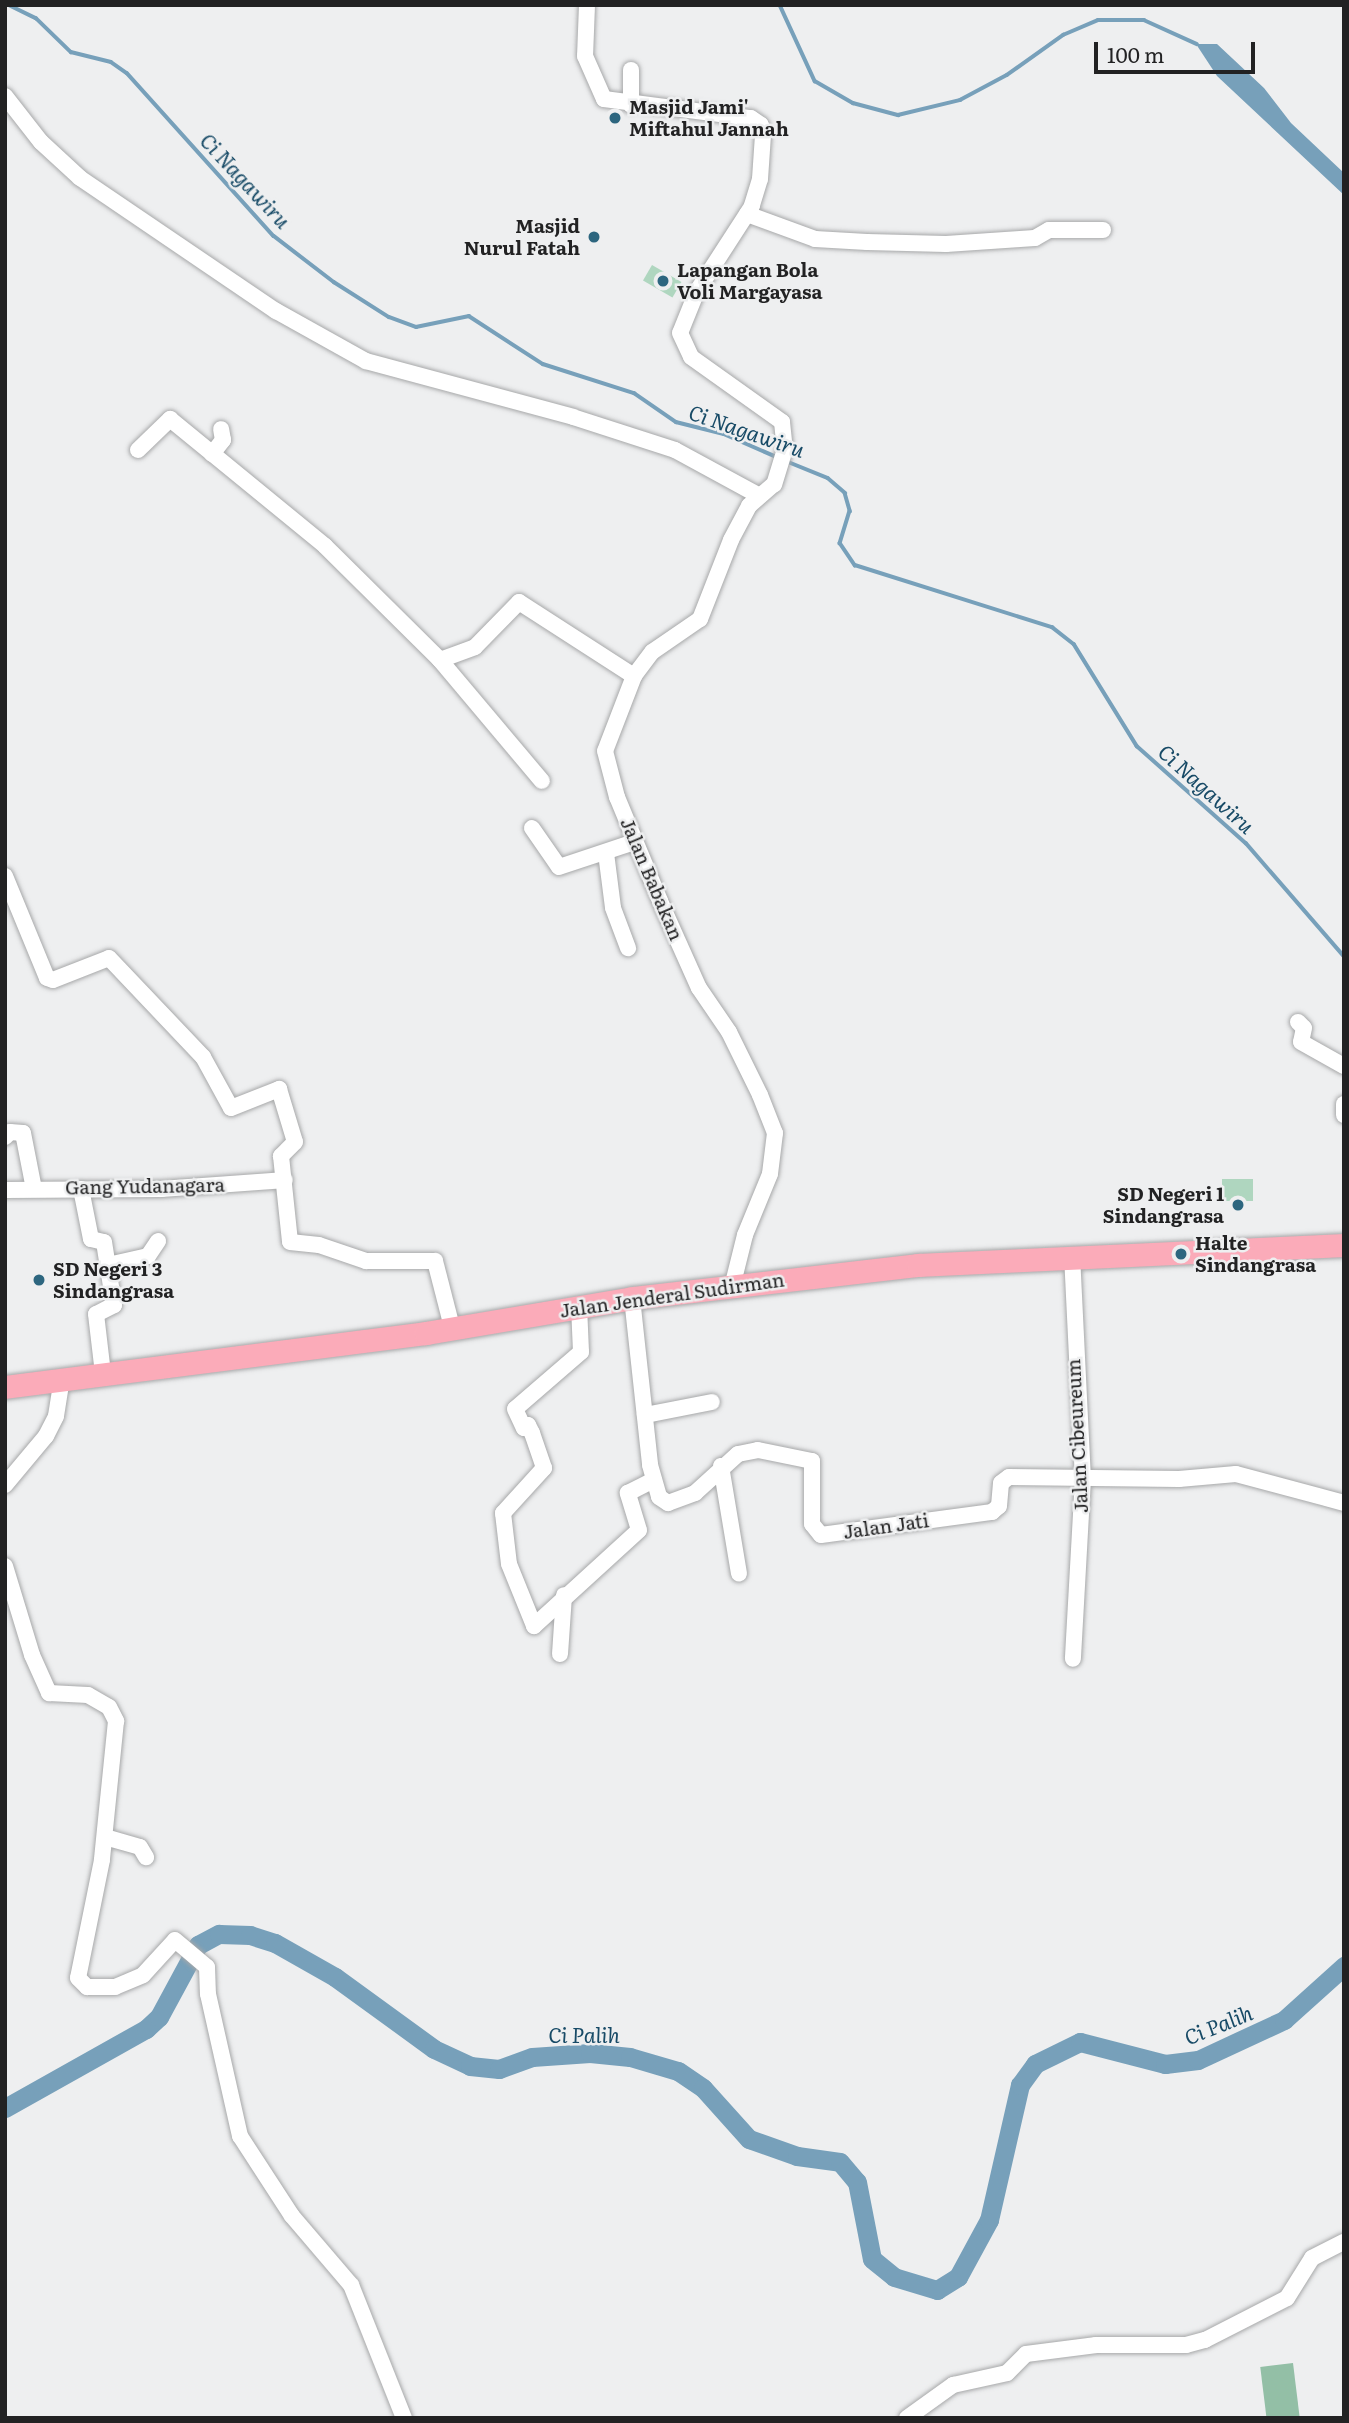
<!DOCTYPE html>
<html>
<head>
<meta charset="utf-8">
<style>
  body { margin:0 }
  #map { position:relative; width:1349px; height:2423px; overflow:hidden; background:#eeeff0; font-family:Literata,serif }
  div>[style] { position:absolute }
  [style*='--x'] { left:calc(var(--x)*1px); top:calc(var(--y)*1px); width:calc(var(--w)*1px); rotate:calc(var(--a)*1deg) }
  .green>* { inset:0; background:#afd6bf; transform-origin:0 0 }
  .forest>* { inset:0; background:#93bfa6; transform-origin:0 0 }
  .water>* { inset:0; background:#77a0ba }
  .stream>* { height:3.5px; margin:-1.75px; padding:0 1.75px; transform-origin:1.75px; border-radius:1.75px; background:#77a0ba }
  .river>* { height:19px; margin:-9.5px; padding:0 9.5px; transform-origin:9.5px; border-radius:9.5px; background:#77a0ba }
  .roads { filter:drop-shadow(0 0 2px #a7a8a9) drop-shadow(0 0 2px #a7a8a9) }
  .minor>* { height:16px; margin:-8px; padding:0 8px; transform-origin:8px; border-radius:8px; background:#fff }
  .highway>* { height:23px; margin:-11.5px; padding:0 11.5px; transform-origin:11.5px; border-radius:11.5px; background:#fbabb9 }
  .dots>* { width:19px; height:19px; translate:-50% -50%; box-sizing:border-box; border:4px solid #eeeff0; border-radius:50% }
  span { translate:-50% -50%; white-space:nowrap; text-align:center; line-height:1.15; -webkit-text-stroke:5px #eeeff0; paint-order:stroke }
  .poi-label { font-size:19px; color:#222223; font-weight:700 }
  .left { translate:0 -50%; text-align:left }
  .right { translate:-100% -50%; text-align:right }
  .street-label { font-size:19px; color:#222223 }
  .water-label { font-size:21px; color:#174a66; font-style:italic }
  .frame { position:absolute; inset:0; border:7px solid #222223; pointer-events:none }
  .scale { position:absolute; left:1094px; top:42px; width:161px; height:32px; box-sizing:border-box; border:4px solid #222223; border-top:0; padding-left:9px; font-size:21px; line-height:24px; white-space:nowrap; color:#222223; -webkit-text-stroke:5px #eeeff0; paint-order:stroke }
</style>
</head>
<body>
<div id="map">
  <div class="green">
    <div style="left:652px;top:265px;width:34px;height:18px;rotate:30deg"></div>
    <div style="left:1222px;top:1179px;width:31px;height:22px"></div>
  </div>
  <div class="forest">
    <div style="left:1293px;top:2363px;width:55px;height:33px;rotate:83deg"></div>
  </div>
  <div class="water">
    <div style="clip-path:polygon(1196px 44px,1217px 44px,1264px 88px,1291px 123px,1344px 173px,1344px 195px,1217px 76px)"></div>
  </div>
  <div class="stream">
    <div style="--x:9;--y:5;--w:30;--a:26"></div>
    <div style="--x:36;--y:18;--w:49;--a:44.2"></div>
    <div style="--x:71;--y:52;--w:41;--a:14"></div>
    <div style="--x:111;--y:62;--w:19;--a:35"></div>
    <div style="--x:127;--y:73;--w:219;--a:48"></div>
    <div style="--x:274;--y:236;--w:76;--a:37.5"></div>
    <div style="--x:334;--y:282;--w:65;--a:32.5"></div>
    <div style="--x:389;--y:317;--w:29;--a:20"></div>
    <div style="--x:416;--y:327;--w:54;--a:-11.7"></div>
    <div style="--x:469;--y:316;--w:88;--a:33"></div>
    <div style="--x:543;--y:364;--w:96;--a:17.7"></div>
    <div style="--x:634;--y:393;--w:51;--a:34.6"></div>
    <div style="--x:676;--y:422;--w:49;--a:14"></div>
    <div style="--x:724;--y:434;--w:60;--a:23.6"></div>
    <div style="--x:780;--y:5;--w:84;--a:65.3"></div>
    <div style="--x:815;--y:81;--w:44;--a:30.1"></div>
    <div style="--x:853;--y:103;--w:47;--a:14.9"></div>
    <div style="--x:898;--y:115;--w:64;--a:-13.6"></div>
    <div style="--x:960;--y:100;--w:53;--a:-28"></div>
    <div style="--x:1007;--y:75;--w:69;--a:-35.5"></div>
    <div style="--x:1063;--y:35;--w:38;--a:-23"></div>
    <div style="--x:1098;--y:20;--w:46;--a:0"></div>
    <div style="--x:1144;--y:20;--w:58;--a:24.4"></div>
    <div style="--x:786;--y:461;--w:45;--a:22"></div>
    <div style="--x:828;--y:478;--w:23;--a:41"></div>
    <div style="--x:845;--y:493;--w:19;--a:74"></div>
    <div style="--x:850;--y:511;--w:34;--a:107"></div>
    <div style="--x:840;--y:543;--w:27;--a:56"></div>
    <div style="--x:855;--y:565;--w:207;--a:17.5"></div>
    <div style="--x:1052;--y:627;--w:28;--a:38"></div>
    <div style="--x:1074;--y:644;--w:120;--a:58.3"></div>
    <div style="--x:1137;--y:746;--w:146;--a:41.7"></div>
    <div style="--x:1246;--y:843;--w:150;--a:49.1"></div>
  </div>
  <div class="river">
    <div style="--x:5;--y:2108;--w:162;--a:-29.3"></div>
    <div style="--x:146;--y:2029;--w:18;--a:-43"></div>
    <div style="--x:159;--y:2017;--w:82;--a:-61.6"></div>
    <div style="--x:198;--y:1945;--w:24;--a:-28"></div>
    <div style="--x:219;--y:1934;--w:31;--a:2"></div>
    <div style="--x:250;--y:1935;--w:26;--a:18"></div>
    <div style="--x:275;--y:1943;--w:69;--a:29.5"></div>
    <div style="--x:335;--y:1977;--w:122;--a:36"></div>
    <div style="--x:434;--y:2049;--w:40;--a:25"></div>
    <div style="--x:470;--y:2066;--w:29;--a:6"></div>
    <div style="--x:499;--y:2069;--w:35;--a:-20"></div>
    <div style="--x:532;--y:2057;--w:58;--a:-3.9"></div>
    <div style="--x:590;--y:2053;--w:40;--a:5.7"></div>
    <div style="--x:630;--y:2057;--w:50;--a:16.3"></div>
    <div style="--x:678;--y:2071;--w:30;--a:34"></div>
    <div style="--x:703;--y:2088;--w:69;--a:48"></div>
    <div style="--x:749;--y:2139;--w:51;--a:19.5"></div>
    <div style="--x:797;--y:2156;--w:43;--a:7.9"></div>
    <div style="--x:840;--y:2162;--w:26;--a:50"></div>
    <div style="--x:857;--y:2182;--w:78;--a:79"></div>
    <div style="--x:872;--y:2259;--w:28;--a:39"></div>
    <div style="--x:894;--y:2277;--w:45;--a:16.8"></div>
    <div style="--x:937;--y:2290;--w:25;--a:-32"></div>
    <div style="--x:958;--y:2277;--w:65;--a:-61.5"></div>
    <div style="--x:989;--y:2220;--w:139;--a:-77.1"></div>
    <div style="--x:1020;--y:2085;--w:26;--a:-54"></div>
    <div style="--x:1035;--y:2064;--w:50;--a:-26.1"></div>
    <div style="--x:1080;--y:2042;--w:88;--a:14.5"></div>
    <div style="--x:1165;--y:2064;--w:33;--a:-7"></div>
    <div style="--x:1198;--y:2060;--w:95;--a:-24.9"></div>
    <div style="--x:1284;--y:2020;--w:81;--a:-42"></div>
  </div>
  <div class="roads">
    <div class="minor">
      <div style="--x:587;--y:5;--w:51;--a:92.2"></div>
      <div style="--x:585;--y:56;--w:47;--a:66.2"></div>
      <div style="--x:604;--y:99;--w:148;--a:7.4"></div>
      <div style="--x:751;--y:118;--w:12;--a:35"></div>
      <div style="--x:761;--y:125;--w:10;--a:79"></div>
      <div style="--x:763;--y:135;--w:44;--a:93.9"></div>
      <div style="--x:760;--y:179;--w:28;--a:107"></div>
      <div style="--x:752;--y:206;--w:101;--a:122.9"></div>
      <div style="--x:697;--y:291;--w:45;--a:112"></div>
      <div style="--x:680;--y:333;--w:26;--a:65"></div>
      <div style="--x:691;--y:357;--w:112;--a:35.5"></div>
      <div style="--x:782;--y:422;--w:27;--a:84"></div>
      <div style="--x:785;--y:449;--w:37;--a:107"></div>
      <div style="--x:774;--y:484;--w:33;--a:139"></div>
      <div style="--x:749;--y:506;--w:38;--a:118"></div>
      <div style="--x:731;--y:540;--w:85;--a:111.4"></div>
      <div style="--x:700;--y:619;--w:58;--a:145.5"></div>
      <div style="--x:652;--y:652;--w:30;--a:127"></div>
      <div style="--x:634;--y:676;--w:80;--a:111.1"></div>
      <div style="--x:605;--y:751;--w:48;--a:75.4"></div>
      <div style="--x:617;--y:797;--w:113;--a:67.5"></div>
      <div style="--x:660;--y:901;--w:95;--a:65.9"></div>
      <div style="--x:699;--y:988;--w:53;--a:55.7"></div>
      <div style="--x:729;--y:1032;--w:70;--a:63.8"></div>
      <div style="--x:760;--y:1095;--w:41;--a:68.5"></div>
      <div style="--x:775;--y:1133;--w:41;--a:97"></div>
      <div style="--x:770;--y:1174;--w:66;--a:112.3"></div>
      <div style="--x:745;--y:1235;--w:54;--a:104"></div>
      <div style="--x:5;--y:96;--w:58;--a:52"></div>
      <div style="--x:41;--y:142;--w:53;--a:42.7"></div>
      <div style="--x:80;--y:178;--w:237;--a:34.2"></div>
      <div style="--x:276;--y:311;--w:103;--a:29.1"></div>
      <div style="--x:366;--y:361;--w:214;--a:15.1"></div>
      <div style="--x:573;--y:417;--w:107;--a:17.9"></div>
      <div style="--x:675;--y:450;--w:94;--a:28.5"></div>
      <div style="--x:631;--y:105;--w:35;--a:-90"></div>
      <div style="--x:747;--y:214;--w:72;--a:20.2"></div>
      <div style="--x:815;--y:239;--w:52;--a:3.3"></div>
      <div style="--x:867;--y:242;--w:79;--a:1.5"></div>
      <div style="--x:946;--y:244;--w:89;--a:-3.9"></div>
      <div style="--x:1035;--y:238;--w:16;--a:-30"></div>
      <div style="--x:1049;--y:230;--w:54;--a:0"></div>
      <div style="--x:138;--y:450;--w:45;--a:-44.1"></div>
      <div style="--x:170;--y:419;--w:200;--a:39.3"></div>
      <div style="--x:325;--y:546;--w:162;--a:44.7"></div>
      <div style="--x:440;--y:660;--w:37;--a:-20"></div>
      <div style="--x:475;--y:647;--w:63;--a:-45.6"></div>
      <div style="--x:519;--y:602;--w:137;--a:32.8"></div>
      <div style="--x:212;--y:454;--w:18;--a:-52"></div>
      <div style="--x:223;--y:440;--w:11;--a:-100"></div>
      <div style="--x:440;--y:660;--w:158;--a:49.9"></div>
      <div style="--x:532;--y:828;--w:47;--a:55.3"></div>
      <div style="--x:559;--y:867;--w:79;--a:-18.4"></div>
      <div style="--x:606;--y:853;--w:55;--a:82.7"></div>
      <div style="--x:613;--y:908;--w:43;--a:69.4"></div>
      <div style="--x:5;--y:876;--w:110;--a:67.6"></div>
      <div style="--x:47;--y:978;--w:6;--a:18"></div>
      <div style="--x:53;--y:980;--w:60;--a:-21.4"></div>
      <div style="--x:109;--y:958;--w:137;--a:46.5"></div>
      <div style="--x:203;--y:1057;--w:58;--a:61.2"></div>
      <div style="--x:231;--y:1108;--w:52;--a:-21.6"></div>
      <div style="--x:279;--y:1089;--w:55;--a:73.2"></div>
      <div style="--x:295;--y:1142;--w:20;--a:135"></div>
      <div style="--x:281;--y:1156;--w:86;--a:84"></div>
      <div style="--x:290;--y:1242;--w:29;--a:6"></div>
      <div style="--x:319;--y:1245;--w:50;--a:18.8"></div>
      <div style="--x:366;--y:1261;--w:69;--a:0"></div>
      <div style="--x:435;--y:1261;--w:68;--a:75.6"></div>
      <div style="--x:1298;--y:1022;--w:8;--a:45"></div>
      <div style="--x:1304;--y:1028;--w:14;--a:102"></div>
      <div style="--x:1301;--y:1042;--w:49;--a:29.2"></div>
      <div style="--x:1344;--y:1104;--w:11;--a:90"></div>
      <div style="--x:5;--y:1137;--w:7;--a:-45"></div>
      <div style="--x:10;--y:1132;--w:13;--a:4"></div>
      <div style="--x:23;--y:1133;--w:57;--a:78.9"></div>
      <div style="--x:81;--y:1189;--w:51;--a:78.7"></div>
      <div style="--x:91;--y:1239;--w:13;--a:13"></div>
      <div style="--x:104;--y:1242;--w:64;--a:81"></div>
      <div style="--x:114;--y:1305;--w:20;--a:153"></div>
      <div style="--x:96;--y:1314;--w:60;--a:83.3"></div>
      <div style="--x:5;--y:1190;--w:157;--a:-0.4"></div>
      <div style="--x:162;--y:1189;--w:123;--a:-4.2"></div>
      <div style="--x:1072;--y:1255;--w:223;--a:87.2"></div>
      <div style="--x:1083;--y:1478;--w:181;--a:93.2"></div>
      <div style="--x:108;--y:1265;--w:41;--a:-12.7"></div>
      <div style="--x:148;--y:1256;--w:18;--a:-56"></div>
      <div style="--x:632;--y:1298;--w:168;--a:83.8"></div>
      <div style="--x:650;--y:1465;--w:33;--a:74"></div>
      <div style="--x:659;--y:1497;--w:11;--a:34"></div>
      <div style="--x:668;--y:1503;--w:29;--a:-20"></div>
      <div style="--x:695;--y:1493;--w:58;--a:-42.2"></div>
      <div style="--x:738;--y:1454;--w:20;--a:-11"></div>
      <div style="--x:758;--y:1450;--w:55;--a:11.5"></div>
      <div style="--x:812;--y:1461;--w:63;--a:90"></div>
      <div style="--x:812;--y:1524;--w:14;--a:51"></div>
      <div style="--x:821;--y:1535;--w:173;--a:-7.7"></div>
      <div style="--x:992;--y:1512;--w:9;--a:-41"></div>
      <div style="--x:999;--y:1506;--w:23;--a:-85"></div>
      <div style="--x:1001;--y:1483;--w:10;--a:-37"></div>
      <div style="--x:1009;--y:1477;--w:170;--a:0.7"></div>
      <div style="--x:1179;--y:1479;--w:57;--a:-5"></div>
      <div style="--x:1236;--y:1474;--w:112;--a:15"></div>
      <div style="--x:579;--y:1306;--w:46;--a:87.5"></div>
      <div style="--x:581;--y:1352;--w:87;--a:139.2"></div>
      <div style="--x:515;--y:1409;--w:21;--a:65"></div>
      <div style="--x:524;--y:1428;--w:5;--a:-37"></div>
      <div style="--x:528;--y:1425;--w:9;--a:63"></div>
      <div style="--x:532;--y:1433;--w:37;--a:71"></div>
      <div style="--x:544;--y:1468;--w:61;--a:132.3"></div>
      <div style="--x:503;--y:1513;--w:51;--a:83.3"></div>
      <div style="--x:509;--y:1564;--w:67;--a:68"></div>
      <div style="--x:534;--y:1626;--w:142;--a:-42.4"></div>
      <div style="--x:639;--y:1530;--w:39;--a:-107"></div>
      <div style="--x:628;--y:1493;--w:29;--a:-27"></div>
      <div style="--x:645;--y:1415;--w:68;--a:-11"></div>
      <div style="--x:721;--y:1466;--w:109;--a:80.5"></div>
      <div style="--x:5;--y:1485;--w:64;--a:-50.1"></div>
      <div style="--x:46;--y:1436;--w:22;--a:-63"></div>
      <div style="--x:56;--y:1416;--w:36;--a:-81"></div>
      <div style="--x:5;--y:1566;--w:93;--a:73.1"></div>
      <div style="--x:32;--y:1655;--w:42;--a:65.9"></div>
      <div style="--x:49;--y:1693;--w:39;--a:3"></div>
      <div style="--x:88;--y:1695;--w:24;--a:30"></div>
      <div style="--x:109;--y:1707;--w:16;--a:63"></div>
      <div style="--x:116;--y:1721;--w:140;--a:95.8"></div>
      <div style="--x:102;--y:1860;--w:120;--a:101.5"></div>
      <div style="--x:78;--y:1978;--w:13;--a:45"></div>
      <div style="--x:87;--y:1987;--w:28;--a:0"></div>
      <div style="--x:115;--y:1987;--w:30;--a:-23"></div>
      <div style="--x:143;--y:1975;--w:47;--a:-47.6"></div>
      <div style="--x:175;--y:1940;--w:42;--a:40.2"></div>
      <div style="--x:207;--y:1967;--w:27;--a:88"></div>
      <div style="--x:208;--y:1994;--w:146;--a:77.3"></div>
      <div style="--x:240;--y:2136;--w:95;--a:57"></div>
      <div style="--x:292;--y:2216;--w:91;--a:49.5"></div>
      <div style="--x:351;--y:2285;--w:143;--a:68.3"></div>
      <div style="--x:560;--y:1654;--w:59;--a:-86.1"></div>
      <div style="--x:105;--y:1837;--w:36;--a:16"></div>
      <div style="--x:140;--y:1847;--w:12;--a:59"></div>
      <div style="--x:907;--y:2418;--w:57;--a:-35.7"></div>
      <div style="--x:953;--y:2385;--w:55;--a:-12.5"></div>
      <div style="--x:1007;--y:2373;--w:27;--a:-45"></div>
      <div style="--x:1026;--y:2354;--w:71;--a:-7.3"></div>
      <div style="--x:1096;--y:2345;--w:90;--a:0"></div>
      <div style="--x:1186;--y:2345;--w:20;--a:-15"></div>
      <div style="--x:1205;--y:2340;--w:92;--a:-27.1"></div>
      <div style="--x:1287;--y:2298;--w:47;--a:-58"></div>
      <div style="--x:1312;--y:2258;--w:36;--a:-27"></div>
    </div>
    <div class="highway">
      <div style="--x:5;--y:1387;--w:424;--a:-7.3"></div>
      <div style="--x:426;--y:1333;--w:209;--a:-9.6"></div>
      <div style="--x:632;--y:1298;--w:288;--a:-6.6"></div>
      <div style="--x:918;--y:1265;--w:426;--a:-2.7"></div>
    </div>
  </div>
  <div class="dots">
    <div style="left:615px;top:118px;background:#2d667f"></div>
    <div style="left:594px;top:237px;background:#2d667f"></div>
    <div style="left:663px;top:281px;background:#2d667f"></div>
    <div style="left:1238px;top:1205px;background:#2d667f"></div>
    <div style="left:1181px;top:1254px;background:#2d667f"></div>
    <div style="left:39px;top:1280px;background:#2d667f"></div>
  </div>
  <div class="poi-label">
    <span class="left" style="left:629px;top:118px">Masjid Jami'<br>Miftahul Jannah</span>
    <span class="right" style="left:580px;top:237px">Masjid<br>Nurul Fatah</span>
    <span class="left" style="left:677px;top:281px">Lapangan Bola<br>Voli Margayasa</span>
    <span class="right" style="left:1224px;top:1205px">SD Negeri 1<br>Sindangrasa</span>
    <span class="left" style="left:1195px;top:1254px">Halte<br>Sindangrasa</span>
    <span class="left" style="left:53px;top:1280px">SD Negeri 3<br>Sindangrasa</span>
  </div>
  <div class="street-label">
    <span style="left:652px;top:879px;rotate:67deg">Jalan Babakan</span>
    <span style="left:145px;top:1186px;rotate:-1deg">Gang Yudanagara</span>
    <span style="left:672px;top:1295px;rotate:-8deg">Jalan Jenderal Sudirman</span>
    <span style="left:1077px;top:1436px;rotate:-93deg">Jalan Cibeureum</span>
    <span style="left:886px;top:1526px;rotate:-8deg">Jalan Jati</span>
  </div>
  <div class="water-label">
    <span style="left:246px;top:180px;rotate:47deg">Ci Nagawiru</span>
    <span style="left:747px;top:430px;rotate:19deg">Ci Nagawiru</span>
    <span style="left:1207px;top:788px;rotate:42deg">Ci Nagawiru</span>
    <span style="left:1218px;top:2024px;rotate:-22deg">Ci Palih</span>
    <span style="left:584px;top:2034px">Ci Palih</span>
  </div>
  <div class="frame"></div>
  <div class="scale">100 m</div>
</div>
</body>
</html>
